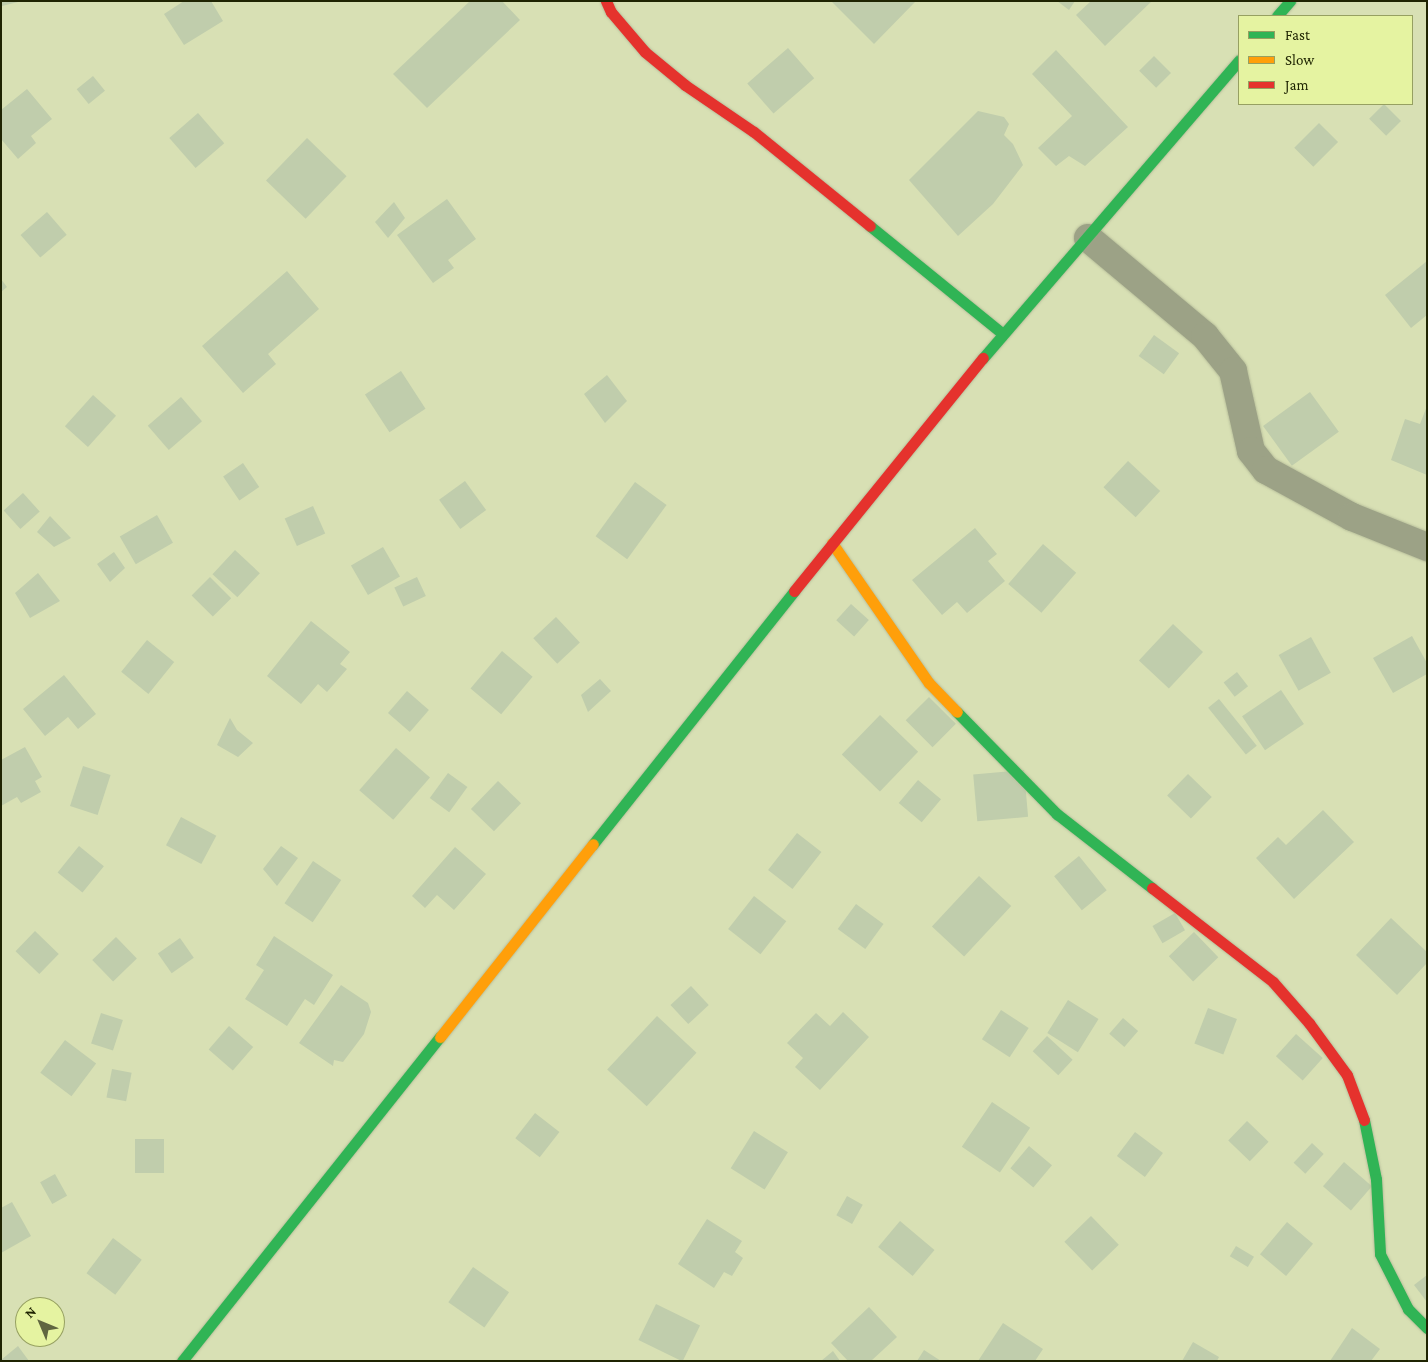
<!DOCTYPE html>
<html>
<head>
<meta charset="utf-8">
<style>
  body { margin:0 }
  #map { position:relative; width:1428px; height:1362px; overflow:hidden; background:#d8e0b4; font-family:"Crimson Pro",serif }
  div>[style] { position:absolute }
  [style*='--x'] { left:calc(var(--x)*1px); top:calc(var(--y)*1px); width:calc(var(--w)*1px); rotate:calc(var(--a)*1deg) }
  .building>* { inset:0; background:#c0cdac; transform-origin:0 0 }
  .roads { filter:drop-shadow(0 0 1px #b8bf9b) drop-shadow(0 0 1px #b8bf9b) }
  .street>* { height:28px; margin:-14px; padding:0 14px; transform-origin:14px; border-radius:14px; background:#9ca286 }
  .fast>* { height:11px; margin:-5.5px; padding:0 5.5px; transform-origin:5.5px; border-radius:5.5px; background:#30b455 }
  .slow>* { height:11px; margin:-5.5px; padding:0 5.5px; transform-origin:5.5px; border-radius:5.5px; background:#ff9f0a }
  .jam>* { height:11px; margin:-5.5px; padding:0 5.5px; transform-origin:5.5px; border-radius:5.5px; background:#e5322d }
  span { translate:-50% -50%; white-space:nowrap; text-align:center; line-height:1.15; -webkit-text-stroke:5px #e5f3a1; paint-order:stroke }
  .frame { position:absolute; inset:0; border:2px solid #1f2402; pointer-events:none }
  .legend { position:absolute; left:1238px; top:15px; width:175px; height:90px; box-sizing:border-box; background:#e5f3a1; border:1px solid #96a061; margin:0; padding:6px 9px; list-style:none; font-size:15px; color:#1f2402 }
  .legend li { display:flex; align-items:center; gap:10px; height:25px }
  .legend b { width:25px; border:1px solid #96a061 }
  .north { position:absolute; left:15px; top:1297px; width:50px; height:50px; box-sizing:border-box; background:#e5f3a1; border:1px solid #96a061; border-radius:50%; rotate:315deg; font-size:14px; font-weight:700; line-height:20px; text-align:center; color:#1f2402 }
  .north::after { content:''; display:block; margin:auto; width:18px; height:22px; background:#606640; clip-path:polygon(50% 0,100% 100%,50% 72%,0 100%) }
</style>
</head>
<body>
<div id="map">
  <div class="building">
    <div style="clip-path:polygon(1px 1px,17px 1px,18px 2px,2px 6px)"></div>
    <div style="clip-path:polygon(184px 1px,211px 1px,223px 21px,184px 45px,164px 14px)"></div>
    <div style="clip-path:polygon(470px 1px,502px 1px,520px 20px,427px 108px,393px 74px)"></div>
    <div style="clip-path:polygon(831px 1px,916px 1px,874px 44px)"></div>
    <div style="clip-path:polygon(1057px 1px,1075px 1px,1069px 10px)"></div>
    <div style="clip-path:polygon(1091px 1px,1152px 1px,1105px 46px,1076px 15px)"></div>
    <div style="left:788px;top:48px;width:40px;height:54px;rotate:49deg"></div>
    <div style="clip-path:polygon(1056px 50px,1128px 127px,1085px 166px,1069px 156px,1056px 166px,1038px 148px,1072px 116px,1032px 74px)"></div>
    <div style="left:1154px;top:56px;width:24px;height:21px;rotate:45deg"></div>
    <div style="left:93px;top:76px;width:19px;height:21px;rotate:51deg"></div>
    <div style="clip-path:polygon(27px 89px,52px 119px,31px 136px,36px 143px,18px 159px,1px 139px,1px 110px)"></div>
    <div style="left:1384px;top:104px;width:24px;height:21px;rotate:45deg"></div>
    <div style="clip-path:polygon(978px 111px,1004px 117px,1009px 124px,1004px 135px,1013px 144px,1023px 165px,993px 204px,958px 236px,909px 180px)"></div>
    <div style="left:198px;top:113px;width:40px;height:38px;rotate:49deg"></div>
    <div style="left:1319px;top:123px;width:27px;height:35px;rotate:45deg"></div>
    <div style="left:307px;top:138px;width:55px;height:59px;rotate:44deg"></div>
    <div style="clip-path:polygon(447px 199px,476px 239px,448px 260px,454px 268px,433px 283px,397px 235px)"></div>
    <div style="clip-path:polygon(394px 202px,405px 218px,388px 238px,375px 222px)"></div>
    <div style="left:47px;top:212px;width:30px;height:35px;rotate:49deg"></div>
    <div style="clip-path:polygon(1427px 261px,1427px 315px,1411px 328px,1385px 295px)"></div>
    <div style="clip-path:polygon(287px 271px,319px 309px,268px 354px,276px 364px,243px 393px,202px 346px)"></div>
    <div style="clip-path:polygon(1px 279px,7px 287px,1px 292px)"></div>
    <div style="left:1154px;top:335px;width:31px;height:26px;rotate:36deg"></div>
    <div style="left:401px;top:371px;width:45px;height:43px;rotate:57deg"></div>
    <div style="clip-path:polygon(607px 375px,627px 401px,605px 423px,584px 394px)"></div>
    <div style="left:1310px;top:392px;width:49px;height:58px;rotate:54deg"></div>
    <div style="left:93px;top:395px;width:31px;height:42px;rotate:42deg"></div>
    <div style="left:181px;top:397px;width:32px;height:44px;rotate:49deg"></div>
    <div style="clip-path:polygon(1427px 406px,1427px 475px,1391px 460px,1405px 419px,1420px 424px)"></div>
    <div style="left:1128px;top:461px;width:44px;height:36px;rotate:43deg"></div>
    <div style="left:243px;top:463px;width:29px;height:24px;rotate:56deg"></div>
    <div style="left:465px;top:481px;width:36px;height:32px;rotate:54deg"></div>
    <div style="left:635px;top:482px;width:39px;height:67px;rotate:36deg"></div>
    <div style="left:23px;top:493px;width:25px;height:26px;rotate:48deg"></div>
    <div style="left:313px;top:506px;width:30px;height:31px;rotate:66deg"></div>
    <div style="left:157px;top:515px;width:32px;height:43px;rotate:60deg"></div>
    <div style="clip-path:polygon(50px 516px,71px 538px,54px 547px,37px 532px)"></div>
    <div style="clip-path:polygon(975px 528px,997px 554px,988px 561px,1005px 581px,967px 613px,957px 602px,942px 615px,912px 580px)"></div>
    <div style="left:1043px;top:544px;width:44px;height:53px;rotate:41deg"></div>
    <div style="left:383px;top:547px;width:34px;height:37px;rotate:60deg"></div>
    <div style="left:235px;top:550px;width:34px;height:33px;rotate:43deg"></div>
    <div style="clip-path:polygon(114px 552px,125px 568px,110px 582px,97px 564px)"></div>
    <div style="clip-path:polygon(38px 573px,60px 601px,30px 618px,15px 593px)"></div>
    <div style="left:210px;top:577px;width:30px;height:26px;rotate:45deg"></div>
    <div style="left:417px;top:577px;width:21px;height:25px;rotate:65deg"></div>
    <div style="left:851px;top:604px;width:24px;height:22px;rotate:42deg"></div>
    <div style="left:556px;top:617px;width:35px;height:31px;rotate:47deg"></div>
    <div style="clip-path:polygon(311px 621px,350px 652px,340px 664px,347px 669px,327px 692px,318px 684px,301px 704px,267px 676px)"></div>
    <div style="left:1173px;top:624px;width:41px;height:50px;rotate:43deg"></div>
    <div style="clip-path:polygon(1412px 636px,1427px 663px,1427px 674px,1393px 693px,1373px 658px)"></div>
    <div style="left:1311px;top:637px;width:41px;height:37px;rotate:61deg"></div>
    <div style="left:147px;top:640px;width:35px;height:41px;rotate:39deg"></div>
    <div style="left:502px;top:651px;width:40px;height:49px;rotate:40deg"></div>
    <div style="left:1237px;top:672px;width:18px;height:17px;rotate:52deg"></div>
    <div style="clip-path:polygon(64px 675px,96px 714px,78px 729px,68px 717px,45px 736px,23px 709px)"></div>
    <div style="clip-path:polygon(600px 679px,611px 691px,588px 712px,581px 695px)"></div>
    <div style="left:1281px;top:690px;width:41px;height:47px;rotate:56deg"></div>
    <div style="left:407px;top:691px;width:29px;height:29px;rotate:41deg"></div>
    <div style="left:929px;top:697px;width:38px;height:33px;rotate:45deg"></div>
    <div style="left:1219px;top:699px;width:60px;height:14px;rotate:51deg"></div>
    <div style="left:880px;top:715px;width:53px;height:55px;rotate:44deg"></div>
    <div style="clip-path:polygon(230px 718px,237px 730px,253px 743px,238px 757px,217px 745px)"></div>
    <div style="clip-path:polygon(25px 747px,42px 777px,35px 781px,41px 792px,21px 803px,17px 797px,1px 806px,1px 760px)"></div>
    <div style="left:396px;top:748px;width:45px;height:56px;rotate:41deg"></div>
    <div style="left:83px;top:766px;width:29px;height:42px;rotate:18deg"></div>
    <div style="left:1024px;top:770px;width:47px;height:51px;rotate:85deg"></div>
    <div style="left:448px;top:773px;width:24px;height:31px;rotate:36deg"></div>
    <div style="left:1188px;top:774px;width:33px;height:30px;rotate:44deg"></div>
    <div style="left:918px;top:780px;width:30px;height:30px;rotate:40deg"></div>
    <div style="left:498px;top:781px;width:32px;height:39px;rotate:44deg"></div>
    <div style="clip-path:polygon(1323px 810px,1354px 842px,1294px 899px,1256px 858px,1278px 837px,1286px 845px)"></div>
    <div style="left:181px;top:817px;width:40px;height:32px;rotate:28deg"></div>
    <div style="left:797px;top:833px;width:31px;height:47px;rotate:38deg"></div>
    <div style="left:79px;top:846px;width:32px;height:34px;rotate:39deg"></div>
    <div style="clip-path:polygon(281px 846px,298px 858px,277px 886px,263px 869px)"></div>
    <div style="clip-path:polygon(455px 847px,486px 874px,454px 910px,437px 895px,425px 908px,412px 896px)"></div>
    <div style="left:1079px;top:856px;width:44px;height:32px;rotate:51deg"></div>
    <div style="left:313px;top:861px;width:34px;height:51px;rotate:34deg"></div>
    <div style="left:979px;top:876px;width:44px;height:69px;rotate:43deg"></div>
    <div style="left:754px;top:896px;width:41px;height:42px;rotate:38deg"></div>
    <div style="left:856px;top:904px;width:34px;height:31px;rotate:36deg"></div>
    <div style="left:1175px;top:913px;width:20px;height:26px;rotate:60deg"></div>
    <div style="clip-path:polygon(1391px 918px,1427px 952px,1427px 963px,1397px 995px,1356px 955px)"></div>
    <div style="left:35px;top:931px;width:33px;height:28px;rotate:44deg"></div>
    <div style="left:1194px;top:932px;width:35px;height:35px;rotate:46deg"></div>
    <div style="clip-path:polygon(274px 936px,333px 975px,314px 1005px,305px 999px,287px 1026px,245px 999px,264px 970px,256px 965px)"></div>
    <div style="left:116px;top:937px;width:30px;height:33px;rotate:46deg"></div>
    <div style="left:180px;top:938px;width:24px;height:27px;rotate:55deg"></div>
    <div style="clip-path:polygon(341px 985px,368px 1003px,371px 1012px,364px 1034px,343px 1062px,334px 1060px,333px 1066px,299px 1043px)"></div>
    <div style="left:691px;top:986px;width:26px;height:28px;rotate:47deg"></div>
    <div style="left:1068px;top:1000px;width:36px;height:39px;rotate:32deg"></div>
    <div style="left:1208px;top:1008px;width:31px;height:38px;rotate:21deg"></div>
    <div style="left:1001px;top:1010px;width:33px;height:35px;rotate:33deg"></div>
    <div style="clip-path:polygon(843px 1012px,869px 1037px,820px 1090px,795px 1067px,803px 1058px,787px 1043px,816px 1013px,830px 1026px)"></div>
    <div style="left:101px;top:1013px;width:23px;height:32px;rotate:18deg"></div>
    <div style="left:657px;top:1016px;width:54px;height:73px;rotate:43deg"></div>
    <div style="left:1123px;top:1018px;width:20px;height:21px;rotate:41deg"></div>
    <div style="left:229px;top:1026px;width:32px;height:31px;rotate:41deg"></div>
    <div style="left:1296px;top:1034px;width:36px;height:30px;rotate:42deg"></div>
    <div style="left:1047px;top:1036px;width:35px;height:21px;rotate:43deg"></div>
    <div style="left:65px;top:1040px;width:39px;height:41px;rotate:37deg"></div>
    <div style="left:112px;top:1069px;width:20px;height:29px;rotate:11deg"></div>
    <div style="left:992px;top:1102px;width:46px;height:54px;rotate:34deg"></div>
    <div style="left:535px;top:1113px;width:31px;height:32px;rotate:38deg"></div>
    <div style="left:1247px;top:1121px;width:30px;height:27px;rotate:44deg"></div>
    <div style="left:754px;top:1131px;width:40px;height:44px;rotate:32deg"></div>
    <div style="left:1135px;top:1132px;width:35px;height:30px;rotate:37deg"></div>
    <div style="left:135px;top:1139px;width:29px;height:34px"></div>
    <div style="left:1312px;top:1143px;width:16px;height:27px;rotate:43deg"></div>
    <div style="left:1029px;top:1146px;width:30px;height:29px;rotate:40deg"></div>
    <div style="left:1344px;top:1162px;width:37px;height:32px;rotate:41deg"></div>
    <div style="left:55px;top:1174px;width:25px;height:17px;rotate:61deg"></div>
    <div style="left:847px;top:1196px;width:18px;height:22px;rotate:29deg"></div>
    <div style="clip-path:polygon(12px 1202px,31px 1236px,1px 1253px,1px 1208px)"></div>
    <div style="left:1091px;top:1216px;width:40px;height:37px;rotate:46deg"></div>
    <div style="clip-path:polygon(707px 1219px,742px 1241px,735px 1252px,743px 1258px,732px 1276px,724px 1272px,714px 1288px,678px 1264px)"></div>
    <div style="left:900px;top:1221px;width:45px;height:34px;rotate:40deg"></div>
    <div style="left:1287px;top:1222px;width:34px;height:42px;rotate:40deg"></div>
    <div style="left:113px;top:1238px;width:36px;height:44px;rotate:37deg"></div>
    <div style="left:1236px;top:1246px;width:21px;height:12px;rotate:31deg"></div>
    <div style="left:473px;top:1267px;width:44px;height:43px;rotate:35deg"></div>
    <div style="clip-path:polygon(1427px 1275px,1427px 1302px,1414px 1285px)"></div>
    <div style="left:656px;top:1304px;width:49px;height:40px;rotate:26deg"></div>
    <div style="clip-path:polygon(869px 1307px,897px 1337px,871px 1361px,848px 1361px,831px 1343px)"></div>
    <div style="clip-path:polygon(1003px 1323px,1043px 1349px,1035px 1361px,978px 1361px)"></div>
    <div style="clip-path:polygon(1352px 1328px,1380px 1349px,1371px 1361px,1330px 1361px)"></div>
    <div style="clip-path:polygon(1193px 1342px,1219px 1357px,1217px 1361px,1182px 1361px)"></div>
    <div style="clip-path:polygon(18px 1346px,29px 1361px,1px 1361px,1px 1360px)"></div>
    <div style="clip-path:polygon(924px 1350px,941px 1361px,917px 1361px)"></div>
    <div style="clip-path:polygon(833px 1351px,840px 1361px,821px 1361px)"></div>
  </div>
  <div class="roads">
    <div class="street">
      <div style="--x:1088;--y:238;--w:153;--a:39.9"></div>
      <div style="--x:1205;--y:336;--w:45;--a:51.3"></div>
      <div style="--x:1233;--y:371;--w:82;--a:77.3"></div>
      <div style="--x:1251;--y:451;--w:24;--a:52"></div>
      <div style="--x:1266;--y:470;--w:98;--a:28.7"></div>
      <div style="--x:1352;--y:517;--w:81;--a:21.8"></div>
    </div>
    <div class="fast">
      <div style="--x:1277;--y:16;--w:20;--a:-49"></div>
      <div style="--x:870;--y:226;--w:171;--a:39.1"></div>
      <div style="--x:983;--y:358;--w:393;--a:-49.3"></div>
      <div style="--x:957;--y:712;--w:143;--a:45.6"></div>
      <div style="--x:1057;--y:814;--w:120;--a:37.9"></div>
      <div style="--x:593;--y:844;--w:323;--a:-51.5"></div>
      <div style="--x:1364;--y:1120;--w:60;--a:78.5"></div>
      <div style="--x:1376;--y:1179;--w:75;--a:86.9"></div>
      <div style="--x:1380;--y:1254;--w:62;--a:63"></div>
      <div style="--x:1408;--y:1309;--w:27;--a:45"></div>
      <div style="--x:182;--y:1361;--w:414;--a:-51.5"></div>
    </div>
    <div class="slow">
      <div style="--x:832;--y:543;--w:170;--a:55.3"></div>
      <div style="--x:929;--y:683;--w:40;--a:46"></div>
      <div style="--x:440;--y:1037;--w:246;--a:-51.6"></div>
    </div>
    <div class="jam">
      <div style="--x:606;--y:1;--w:12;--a:66"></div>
      <div style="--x:611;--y:12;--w:52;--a:49.6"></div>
      <div style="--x:645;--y:52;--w:52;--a:39.5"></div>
      <div style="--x:685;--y:85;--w:83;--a:34.3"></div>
      <div style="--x:754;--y:132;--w:149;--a:39"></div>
      <div style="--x:794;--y:591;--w:300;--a:-51"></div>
      <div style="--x:1152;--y:888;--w:153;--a:37.8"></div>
      <div style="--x:1273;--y:982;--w:55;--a:48.7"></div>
      <div style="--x:1309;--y:1023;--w:64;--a:53.8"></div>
      <div style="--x:1347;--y:1075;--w:48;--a:69.3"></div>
    </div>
  </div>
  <div class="frame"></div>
  <ul class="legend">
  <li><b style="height:6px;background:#30b455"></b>Fast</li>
  <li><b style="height:6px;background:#ff9f0a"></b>Slow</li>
  <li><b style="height:6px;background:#e5322d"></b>Jam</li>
  </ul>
  <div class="north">N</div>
</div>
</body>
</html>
